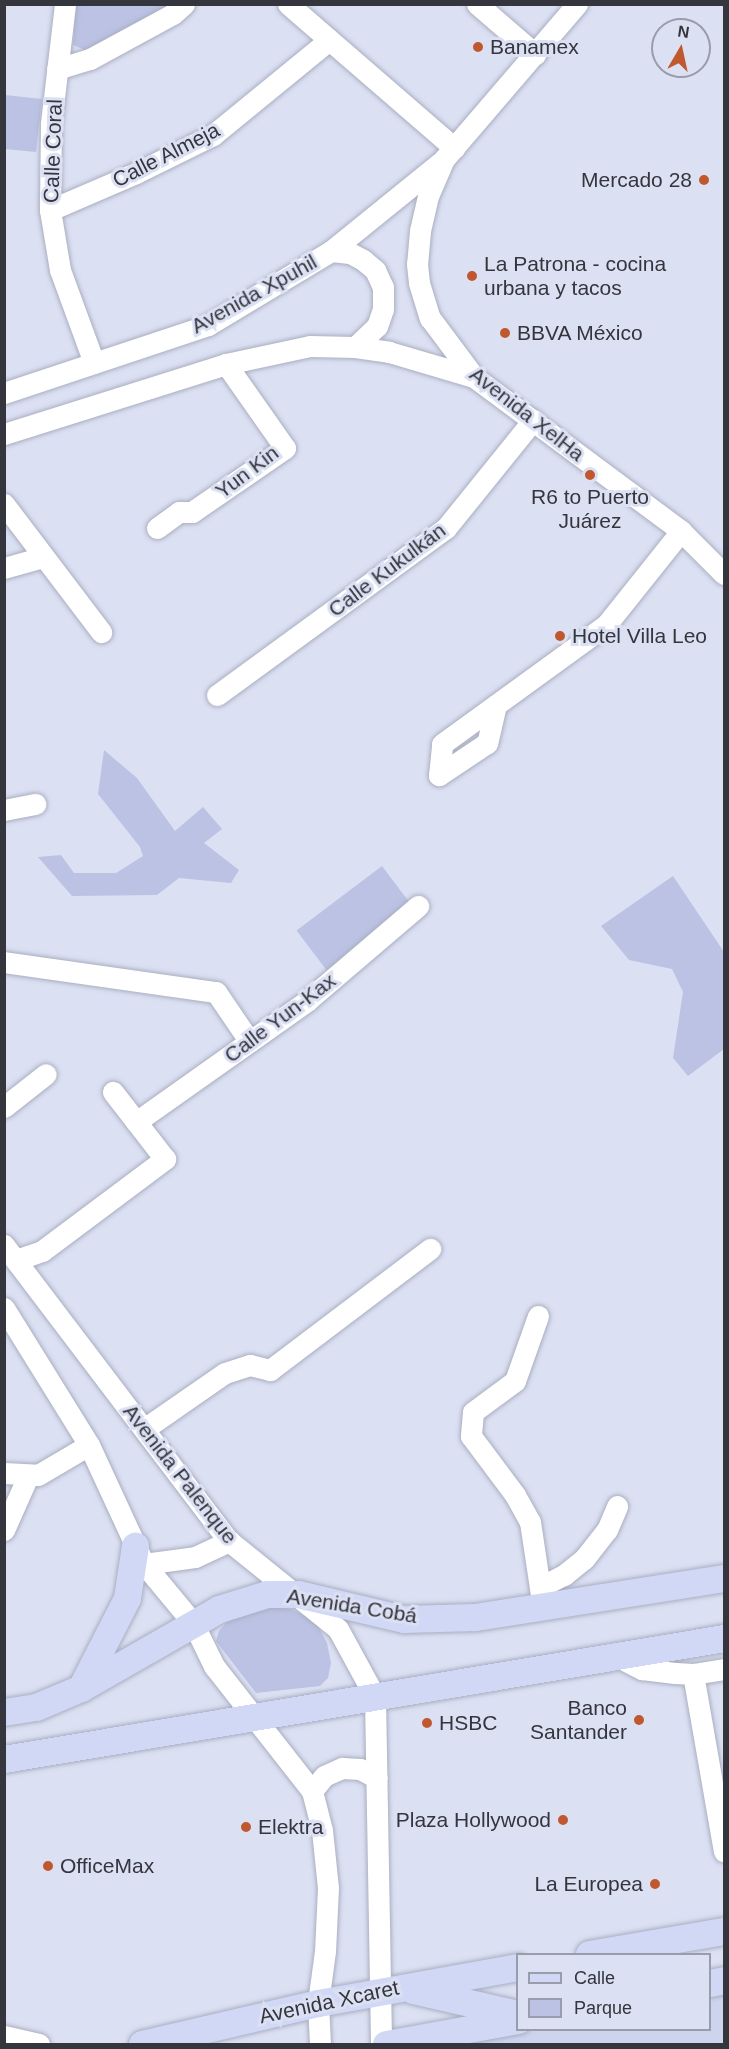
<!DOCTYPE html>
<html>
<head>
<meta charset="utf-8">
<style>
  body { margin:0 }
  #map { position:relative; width:729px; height:2049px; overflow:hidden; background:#dce0f3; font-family:Arial,sans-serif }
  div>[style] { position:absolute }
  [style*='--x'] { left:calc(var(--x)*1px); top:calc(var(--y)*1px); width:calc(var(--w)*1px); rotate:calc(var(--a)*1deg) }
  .built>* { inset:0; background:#cdd4ee }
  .green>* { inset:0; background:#bbc2e4; transform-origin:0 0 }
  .roads { filter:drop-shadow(0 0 2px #a9aec0) drop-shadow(0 0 2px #a9aec0) }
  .minor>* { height:21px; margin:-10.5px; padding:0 10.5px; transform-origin:10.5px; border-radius:10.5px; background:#fff }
  .major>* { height:27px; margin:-13.5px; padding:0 13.5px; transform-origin:13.5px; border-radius:13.5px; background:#d1d8f5 }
  .dots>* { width:16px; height:16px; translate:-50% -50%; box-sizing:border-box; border:3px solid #dce0f3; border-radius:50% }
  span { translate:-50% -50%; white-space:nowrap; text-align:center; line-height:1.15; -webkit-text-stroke:6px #dce0f3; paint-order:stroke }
  .poi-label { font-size:21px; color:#34353d }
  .left { translate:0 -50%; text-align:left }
  .right { translate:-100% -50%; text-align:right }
  .street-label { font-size:21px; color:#34353d }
  .frame { position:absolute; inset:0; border:6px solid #34353d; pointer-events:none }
  .legend { position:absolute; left:516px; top:1953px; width:195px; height:78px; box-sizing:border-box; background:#dce0f3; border:2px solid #999caa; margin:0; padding:8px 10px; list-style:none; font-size:18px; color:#34353d }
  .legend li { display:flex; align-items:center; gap:12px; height:30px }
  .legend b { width:30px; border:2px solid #999caa }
  .north { position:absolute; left:651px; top:18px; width:60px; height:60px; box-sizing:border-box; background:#dce0f3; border:2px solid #999caa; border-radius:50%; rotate:9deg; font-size:16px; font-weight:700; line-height:24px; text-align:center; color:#34353d }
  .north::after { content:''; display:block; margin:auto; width:21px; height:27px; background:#bf582e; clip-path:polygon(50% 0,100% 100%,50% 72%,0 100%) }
</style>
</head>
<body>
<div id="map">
  <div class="built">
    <div style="clip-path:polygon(724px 1992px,724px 2044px,422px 2044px,518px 2030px,710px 2030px,710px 1994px)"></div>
  </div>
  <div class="green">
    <div style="clip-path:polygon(76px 5px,170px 5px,85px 50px,73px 45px)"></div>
    <div style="clip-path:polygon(5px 95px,42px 99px,36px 152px,5px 149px)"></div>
    <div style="clip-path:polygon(104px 750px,137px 778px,175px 831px,203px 807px,222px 829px,204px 843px,239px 870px,231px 883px,179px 878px,157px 895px,72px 896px,38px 857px,61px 855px,74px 873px,116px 873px,143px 856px,140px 847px,98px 794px)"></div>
    <div style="left:382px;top:866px;width:50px;height:107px;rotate:53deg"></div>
    <div style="clip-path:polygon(673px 876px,724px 952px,724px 1049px,688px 1076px,673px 1058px,683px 992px,672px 969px,629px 960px,601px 926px)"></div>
    <div style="clip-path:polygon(270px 1605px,293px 1610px,315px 1620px,327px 1643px,331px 1663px,328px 1678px,320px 1686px,256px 1693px,216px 1641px,219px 1631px,228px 1621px,251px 1609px)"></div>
  </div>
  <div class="roads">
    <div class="minor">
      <div style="--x:65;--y:4;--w:121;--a:96.7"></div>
      <div style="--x:51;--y:124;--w:86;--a:90.7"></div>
      <div style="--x:50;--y:210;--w:61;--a:80.5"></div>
      <div style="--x:60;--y:270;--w:99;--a:69.9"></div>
      <div style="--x:288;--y:4;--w:220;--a:40.9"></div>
      <div style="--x:477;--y:4;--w:77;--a:40.8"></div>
      <div style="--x:577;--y:4;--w:204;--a:130.6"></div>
      <div style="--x:444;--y:159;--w:40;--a:113.4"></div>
      <div style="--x:428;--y:196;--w:36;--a:103"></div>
      <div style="--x:420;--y:231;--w:33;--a:95"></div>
      <div style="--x:417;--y:264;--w:19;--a:84"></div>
      <div style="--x:419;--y:283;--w:37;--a:73"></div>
      <div style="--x:430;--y:318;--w:74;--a:53.3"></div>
      <div style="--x:474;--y:377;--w:258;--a:36.6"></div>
      <div style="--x:681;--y:531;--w:61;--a:45"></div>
      <div style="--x:57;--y:69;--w:34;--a:-17"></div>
      <div style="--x:90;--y:59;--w:94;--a:-28.5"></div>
      <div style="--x:173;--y:14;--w:15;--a:-42"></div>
      <div style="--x:50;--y:210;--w:94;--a:-23.3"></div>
      <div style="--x:136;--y:173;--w:86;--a:-26.3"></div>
      <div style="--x:213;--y:135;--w:150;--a:-39.3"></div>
      <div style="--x:331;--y:251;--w:19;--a:6"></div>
      <div style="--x:350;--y:253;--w:15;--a:28"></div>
      <div style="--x:363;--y:260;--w:16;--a:40"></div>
      <div style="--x:375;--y:270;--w:19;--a:65"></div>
      <div style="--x:383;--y:287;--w:22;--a:90"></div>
      <div style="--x:383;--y:309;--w:18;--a:109"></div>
      <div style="--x:377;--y:326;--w:30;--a:136"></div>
      <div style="--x:4;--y:393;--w:215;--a:-18.4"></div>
      <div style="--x:208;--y:325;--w:144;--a:-31"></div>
      <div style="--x:331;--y:251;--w:141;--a:-39"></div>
      <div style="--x:4;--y:434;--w:233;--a:-17.5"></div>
      <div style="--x:226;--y:364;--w:86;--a:-12.1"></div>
      <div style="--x:310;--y:346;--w:45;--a:1.3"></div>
      <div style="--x:355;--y:347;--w:34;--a:8"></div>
      <div style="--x:389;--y:352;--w:89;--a:16.4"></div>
      <div style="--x:4;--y:504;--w:161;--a:52.8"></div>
      <div style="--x:157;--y:528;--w:27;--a:-36"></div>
      <div style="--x:179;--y:512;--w:13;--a:0"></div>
      <div style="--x:192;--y:512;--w:113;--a:-34.5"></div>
      <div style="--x:285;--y:448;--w:103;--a:-125.1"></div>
      <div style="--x:4;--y:568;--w:41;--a:-15.8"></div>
      <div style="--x:217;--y:695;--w:283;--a:-36.1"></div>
      <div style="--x:446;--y:528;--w:139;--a:-51.1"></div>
      <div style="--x:496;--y:705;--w:39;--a:103"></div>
      <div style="--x:487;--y:743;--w:58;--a:146.3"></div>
      <div style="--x:439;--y:775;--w:31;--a:-84"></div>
      <div style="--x:442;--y:744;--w:203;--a:-36"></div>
      <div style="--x:606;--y:625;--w:120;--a:-51.4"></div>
      <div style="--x:4;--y:810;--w:32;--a:-11"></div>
      <div style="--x:4;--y:962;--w:214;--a:8.1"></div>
      <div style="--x:216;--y:992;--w:60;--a:55.8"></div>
      <div style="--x:4;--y:1107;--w:53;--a:-38.2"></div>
      <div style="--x:136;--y:1122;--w:211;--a:-35.3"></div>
      <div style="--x:308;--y:1000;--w:145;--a:-40.5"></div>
      <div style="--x:4;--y:1245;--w:372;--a:52.8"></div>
      <div style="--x:229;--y:1541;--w:140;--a:38.9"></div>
      <div style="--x:338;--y:1629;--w:77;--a:61.4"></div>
      <div style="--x:375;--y:1697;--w:347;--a:89"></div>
      <div style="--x:16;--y:1260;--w:28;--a:-19"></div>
      <div style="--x:42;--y:1251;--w:154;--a:-36.8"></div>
      <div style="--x:165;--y:1159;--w:85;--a:-127.8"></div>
      <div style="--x:4;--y:1308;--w:161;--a:58.2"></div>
      <div style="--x:89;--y:1445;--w:131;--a:65.2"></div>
      <div style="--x:144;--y:1564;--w:77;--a:50.3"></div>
      <div style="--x:193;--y:1623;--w:48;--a:64"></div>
      <div style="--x:214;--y:1666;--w:159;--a:51.9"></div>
      <div style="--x:312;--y:1791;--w:40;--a:75.6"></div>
      <div style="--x:322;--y:1830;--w:58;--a:84.1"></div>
      <div style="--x:328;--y:1888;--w:63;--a:92.7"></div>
      <div style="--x:325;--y:1951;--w:52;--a:97.7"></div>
      <div style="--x:318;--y:2003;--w:41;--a:87.2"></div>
      <div style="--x:538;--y:1316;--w:69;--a:109.5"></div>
      <div style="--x:515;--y:1381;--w:52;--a:143.6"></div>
      <div style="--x:473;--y:1412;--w:24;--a:95"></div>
      <div style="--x:471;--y:1436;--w:74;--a:53.3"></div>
      <div style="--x:515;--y:1495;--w:31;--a:61"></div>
      <div style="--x:530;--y:1522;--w:87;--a:81.4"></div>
      <div style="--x:144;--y:1429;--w:98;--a:-34.7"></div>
      <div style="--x:225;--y:1373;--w:26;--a:-18"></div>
      <div style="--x:250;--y:1365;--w:21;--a:14"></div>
      <div style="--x:270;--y:1370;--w:201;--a:-37.1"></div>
      <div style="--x:4;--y:1473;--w:34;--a:3"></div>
      <div style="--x:38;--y:1475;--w:59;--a:-30.5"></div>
      <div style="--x:4;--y:1530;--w:59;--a:-66"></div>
      <div style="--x:144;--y:1564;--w:51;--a:-7.8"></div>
      <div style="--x:195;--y:1557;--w:38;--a:-25"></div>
      <div style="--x:540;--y:1587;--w:27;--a:-27"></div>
      <div style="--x:564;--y:1575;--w:26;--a:-39"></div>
      <div style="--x:584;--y:1559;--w:37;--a:-52"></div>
      <div style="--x:607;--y:1530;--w:26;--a:-67"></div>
      <div style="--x:616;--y:1656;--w:29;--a:27"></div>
      <div style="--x:642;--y:1669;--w:33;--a:7"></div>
      <div style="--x:675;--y:1673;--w:18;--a:3"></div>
      <div style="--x:693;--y:1674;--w:31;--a:-9"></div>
      <div style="--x:693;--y:1674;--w:180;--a:80.1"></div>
      <div style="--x:312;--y:1791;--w:19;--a:-51"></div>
      <div style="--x:324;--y:1776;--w:20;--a:-24"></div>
      <div style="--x:342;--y:1768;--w:18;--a:3"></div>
      <div style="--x:360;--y:1769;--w:19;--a:28"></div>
      <div style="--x:4;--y:2036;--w:36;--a:13"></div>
    </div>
    <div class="major">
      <div style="--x:81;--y:1688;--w:101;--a:-62.9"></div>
      <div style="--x:127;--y:1598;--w:53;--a:-81.3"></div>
      <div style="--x:4;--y:1712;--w:32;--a:-9"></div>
      <div style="--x:36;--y:1707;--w:49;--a:-22.9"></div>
      <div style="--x:81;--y:1688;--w:159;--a:-29.8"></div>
      <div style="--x:219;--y:1609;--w:50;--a:-17.4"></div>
      <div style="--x:267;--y:1594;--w:31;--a:0"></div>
      <div style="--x:298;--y:1594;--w:109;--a:13.3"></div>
      <div style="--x:404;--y:1619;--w:71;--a:-1.6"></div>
      <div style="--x:475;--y:1617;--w:252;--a:-8.9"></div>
      <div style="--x:4;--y:1759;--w:730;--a:-9.54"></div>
      <div style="--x:589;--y:1954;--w:137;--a:-9.7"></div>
      <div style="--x:710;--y:1983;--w:14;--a:-12"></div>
      <div style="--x:413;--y:1990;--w:108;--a:12.9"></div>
      <div style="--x:142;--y:2044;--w:181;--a:-13.1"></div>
      <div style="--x:318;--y:2003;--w:203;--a:-10.2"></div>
      <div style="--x:386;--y:2044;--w:134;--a:-10.3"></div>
    </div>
  </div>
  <div class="dots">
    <div style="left:478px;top:47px;background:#bf582e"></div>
    <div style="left:704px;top:180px;background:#bf582e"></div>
    <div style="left:472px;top:276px;background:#bf582e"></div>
    <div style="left:505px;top:333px;background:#bf582e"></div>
    <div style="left:590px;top:475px;background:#bf582e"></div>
    <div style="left:560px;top:636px;background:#bf582e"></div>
    <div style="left:639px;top:1720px;background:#bf582e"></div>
    <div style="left:427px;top:1723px;background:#bf582e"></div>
    <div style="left:563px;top:1820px;background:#bf582e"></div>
    <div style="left:246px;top:1827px;background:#bf582e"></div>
    <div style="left:48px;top:1866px;background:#bf582e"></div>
    <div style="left:655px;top:1884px;background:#bf582e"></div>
  </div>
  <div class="poi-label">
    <span class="left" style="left:490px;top:47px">Banamex</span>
    <span class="right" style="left:692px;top:180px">Mercado 28</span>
    <span class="left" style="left:484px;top:276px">La Patrona - cocina<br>urbana y tacos</span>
    <span class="left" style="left:517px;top:333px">BBVA México</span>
    <span style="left:590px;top:509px">R6 to Puerto<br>Juárez</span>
    <span class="left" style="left:572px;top:636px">Hotel Villa Leo</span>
    <span class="right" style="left:627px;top:1720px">Banco<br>Santander</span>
    <span class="left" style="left:439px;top:1723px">HSBC</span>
    <span class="right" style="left:551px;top:1820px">Plaza Hollywood</span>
    <span class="left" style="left:258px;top:1827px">Elektra</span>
    <span class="left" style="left:60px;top:1866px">OfficeMax</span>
    <span class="right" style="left:643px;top:1884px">La Europea</span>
  </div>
  <div class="street-label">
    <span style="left:53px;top:151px;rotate:-88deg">Calle Coral</span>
    <span style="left:166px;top:155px;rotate:-27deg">Calle Almeja</span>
    <span style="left:254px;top:294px;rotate:-29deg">Avenida Xpuhil</span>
    <span style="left:527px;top:414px;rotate:38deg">Avenida XelHa</span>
    <span style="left:247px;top:472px;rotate:-37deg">Yun Kin</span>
    <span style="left:387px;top:570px;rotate:-37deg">Calle Kukulkán</span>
    <span style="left:280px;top:1018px;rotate:-37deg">Calle Yun-Kax</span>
    <span style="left:180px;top:1474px;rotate:52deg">Avenida Palenque</span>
    <span style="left:352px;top:1606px;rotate:9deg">Avenida Cobá</span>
    <span style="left:329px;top:2002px;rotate:-12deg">Avenida Xcaret</span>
  </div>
  <div class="frame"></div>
  <ul class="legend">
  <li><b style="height:8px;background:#d1d8f5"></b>Calle</li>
  <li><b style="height:16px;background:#bbc2e4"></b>Parque</li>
  </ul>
  <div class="north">N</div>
</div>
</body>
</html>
